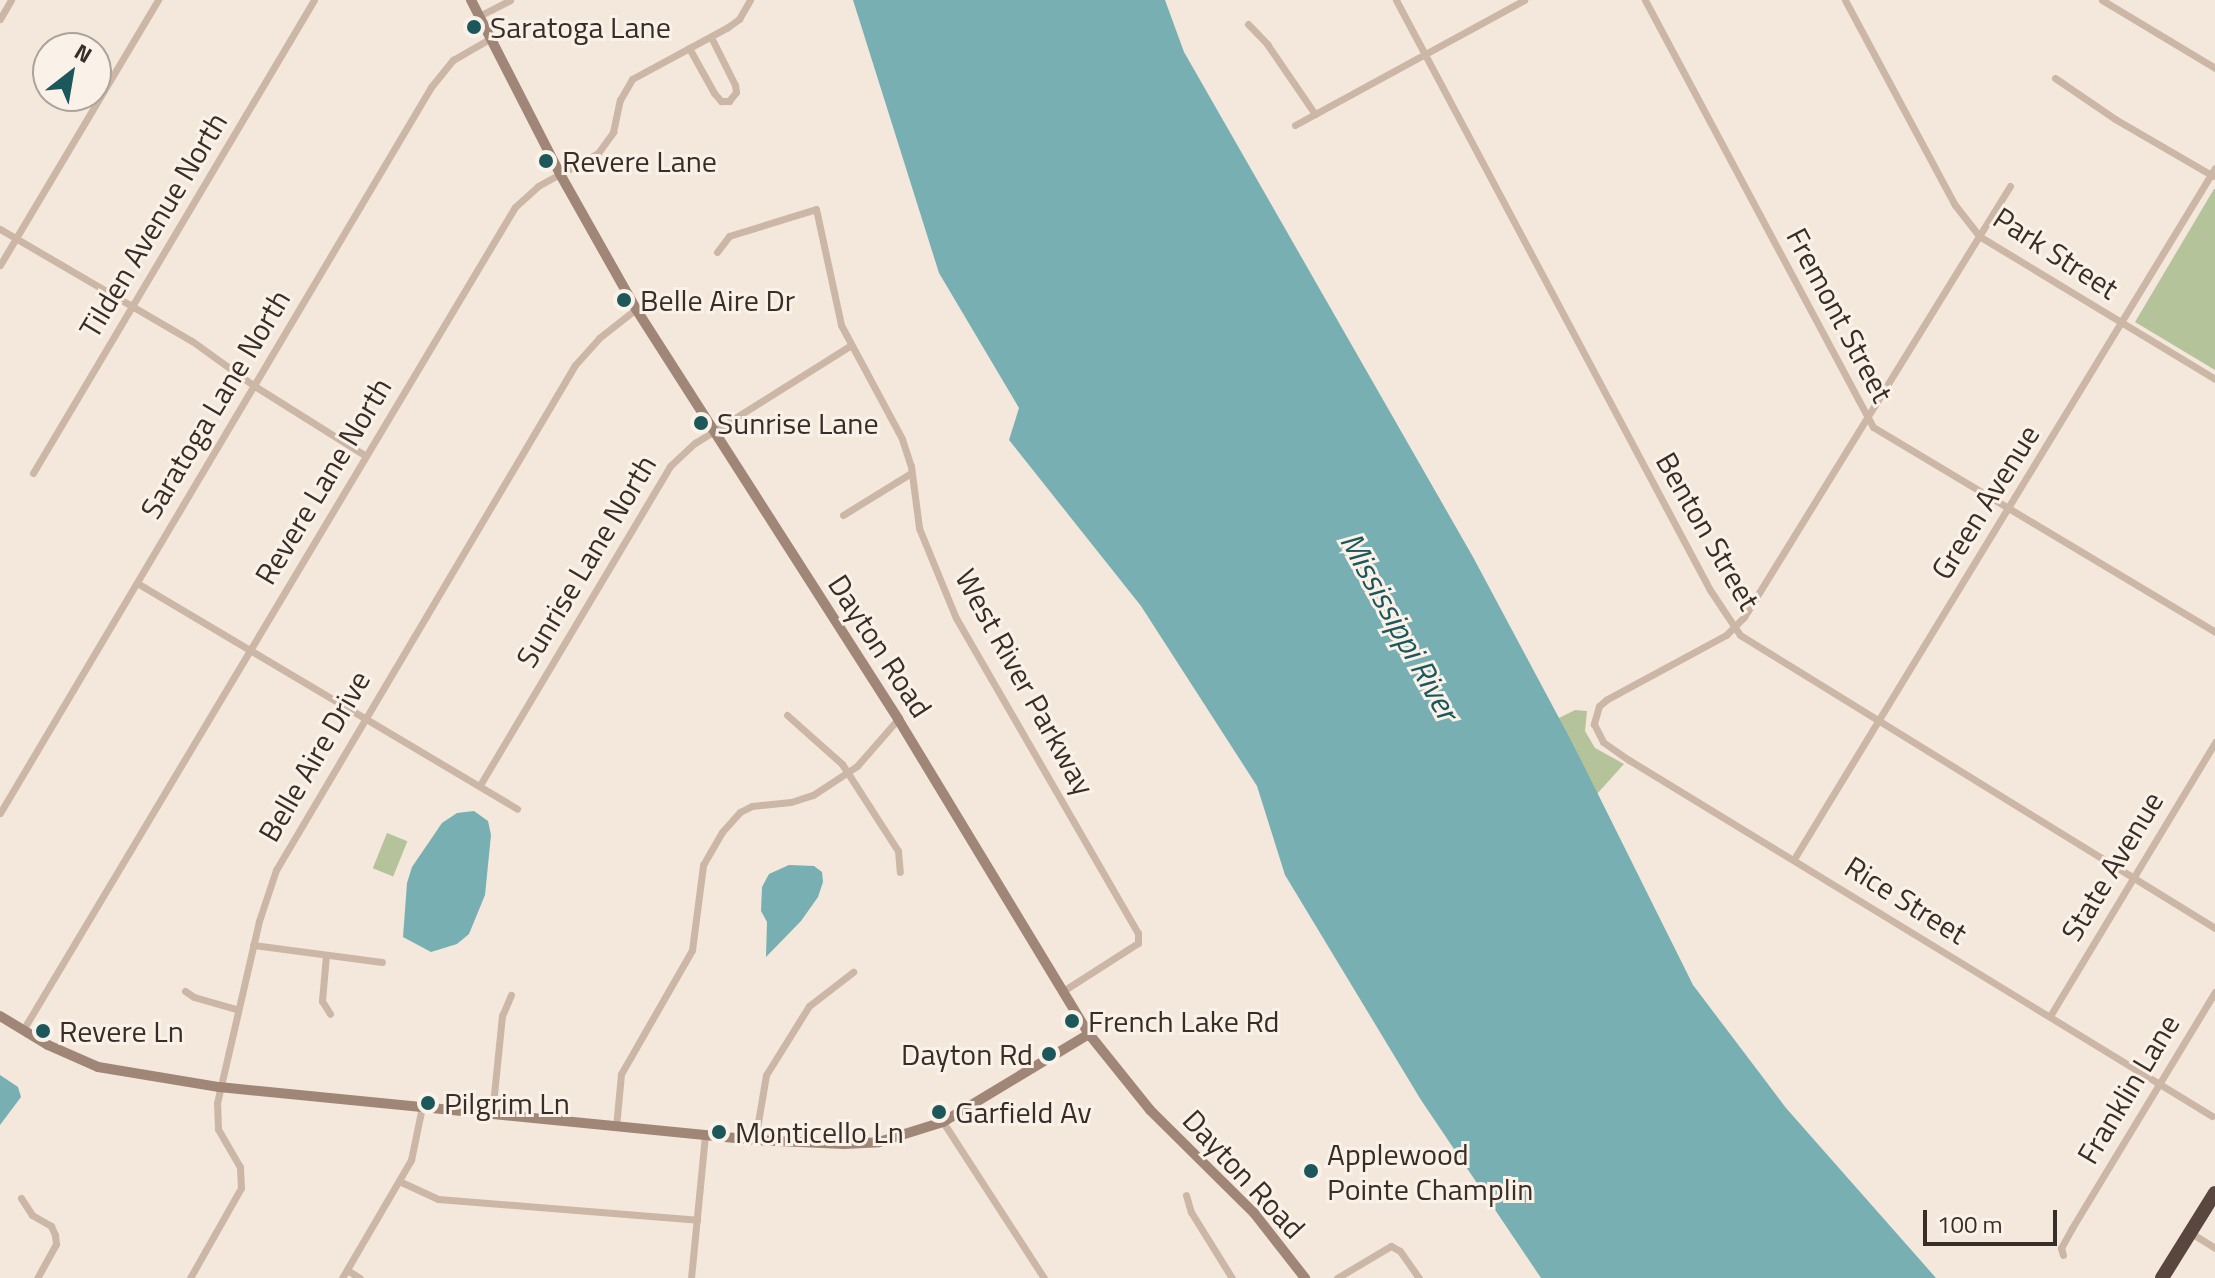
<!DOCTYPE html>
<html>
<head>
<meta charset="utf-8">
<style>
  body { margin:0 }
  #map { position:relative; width:2215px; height:1278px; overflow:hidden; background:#f3e8db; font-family:"Titillium Web",sans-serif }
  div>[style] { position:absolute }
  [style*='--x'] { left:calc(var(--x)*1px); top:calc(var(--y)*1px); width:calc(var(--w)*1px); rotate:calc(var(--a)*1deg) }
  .green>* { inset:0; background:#b5c39a; transform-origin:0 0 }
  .water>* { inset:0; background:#78afb2 }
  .street>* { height:7px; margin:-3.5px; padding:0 3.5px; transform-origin:3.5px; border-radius:3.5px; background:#ccb7a6 }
  .secondary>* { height:10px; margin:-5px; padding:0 5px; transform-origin:5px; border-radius:5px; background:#a08677 }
  .highway>* { height:14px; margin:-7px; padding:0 7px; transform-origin:7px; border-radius:7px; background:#59463e }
  .dots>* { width:22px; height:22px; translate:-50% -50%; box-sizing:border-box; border:4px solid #faf2e8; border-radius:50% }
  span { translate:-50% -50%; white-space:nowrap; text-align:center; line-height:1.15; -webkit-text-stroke:6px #faf2e8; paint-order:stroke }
  .poi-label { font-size:30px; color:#382d27 }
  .left { translate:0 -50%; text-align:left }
  .right { translate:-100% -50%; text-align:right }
  .street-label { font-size:30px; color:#382d27 }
  .water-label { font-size:32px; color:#1b575b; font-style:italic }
  .north { position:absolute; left:32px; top:32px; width:80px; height:80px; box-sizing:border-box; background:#faf2e8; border:2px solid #aca39b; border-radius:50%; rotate:31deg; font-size:22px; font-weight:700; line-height:32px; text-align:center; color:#382d27 }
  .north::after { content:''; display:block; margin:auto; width:28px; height:36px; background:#1b575b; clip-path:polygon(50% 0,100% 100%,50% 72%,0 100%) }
  .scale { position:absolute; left:1923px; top:1210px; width:134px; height:36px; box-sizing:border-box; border:4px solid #382d27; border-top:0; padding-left:10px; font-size:24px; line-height:28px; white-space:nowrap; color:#382d27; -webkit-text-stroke:6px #faf2e8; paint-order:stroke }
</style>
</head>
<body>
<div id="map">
  <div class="green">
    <div style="clip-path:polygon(2214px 189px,2215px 189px,2215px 370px,2135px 322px)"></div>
    <div style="clip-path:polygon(1575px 710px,1587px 711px,1585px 731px,1595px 748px,1624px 764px,1596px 795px,1574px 746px,1557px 719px)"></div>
    <div style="left:387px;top:833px;width:22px;height:38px;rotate:22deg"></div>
  </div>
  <div class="water">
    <div style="clip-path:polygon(853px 0,1165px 0,1184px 52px,1473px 557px,1574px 746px,1693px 985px,1786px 1108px,1936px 1278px,1541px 1278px,1421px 1100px,1285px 875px,1257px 786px,1141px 606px,1009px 440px,1019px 408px,939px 273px)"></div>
    <div style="clip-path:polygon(474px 811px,488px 821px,491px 835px,485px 895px,469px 934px,457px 944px,431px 952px,403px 937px,407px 883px,412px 867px,442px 823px,457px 813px)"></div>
    <div style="clip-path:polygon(789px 865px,814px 866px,822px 872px,823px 882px,818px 897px,801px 921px,766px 957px,767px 922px,761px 911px,762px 887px,769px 874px)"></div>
    <div style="clip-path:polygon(0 1075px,18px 1087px,21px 1097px,0 1125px)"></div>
  </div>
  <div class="street">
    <div style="--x:1396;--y:0;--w:668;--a:61.98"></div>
    <div style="--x:1710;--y:590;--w:54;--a:56.3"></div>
    <div style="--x:1740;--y:635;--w:558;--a:31.67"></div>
    <div style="--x:1645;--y:0;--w:484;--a:61.9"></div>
    <div style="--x:1873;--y:427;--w:399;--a:30.9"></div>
    <div style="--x:1845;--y:0;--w:233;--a:61.8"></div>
    <div style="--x:1955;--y:205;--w:39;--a:52"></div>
    <div style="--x:1979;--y:236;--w:276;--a:31.2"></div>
    <div style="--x:2102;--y:0;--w:132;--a:31"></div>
    <div style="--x:479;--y:16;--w:35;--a:-27"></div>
    <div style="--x:0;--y:19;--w:22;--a:-60"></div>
    <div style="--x:1248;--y:24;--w:28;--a:46"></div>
    <div style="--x:1267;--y:44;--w:85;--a:55.6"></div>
    <div style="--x:689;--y:48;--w:51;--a:60.9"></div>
    <div style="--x:714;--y:93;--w:11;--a:49"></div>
    <div style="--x:721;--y:101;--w:8;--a:0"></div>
    <div style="--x:729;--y:101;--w:11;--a:-52"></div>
    <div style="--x:736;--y:92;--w:7;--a:-98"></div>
    <div style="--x:735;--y:85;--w:54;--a:-116.6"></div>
    <div style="--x:2055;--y:78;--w:73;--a:34.3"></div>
    <div style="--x:2115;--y:119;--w:113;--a:30.2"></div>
    <div style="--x:1295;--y:125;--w:261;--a:-28.6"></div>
    <div style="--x:2010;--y:186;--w:506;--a:121.68"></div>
    <div style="--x:1744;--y:617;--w:25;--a:135"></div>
    <div style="--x:1726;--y:635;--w:136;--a:151.6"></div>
    <div style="--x:1606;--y:700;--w:9;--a:139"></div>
    <div style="--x:1599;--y:706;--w:19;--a:106"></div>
    <div style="--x:1594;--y:724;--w:20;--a:63"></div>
    <div style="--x:1603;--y:742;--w:32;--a:35"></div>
    <div style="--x:1629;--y:760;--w:683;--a:31.41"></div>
    <div style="--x:0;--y:229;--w:222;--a:30.3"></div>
    <div style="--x:192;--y:341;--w:75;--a:35.8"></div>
    <div style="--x:253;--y:385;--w:133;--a:32.1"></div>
    <div style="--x:717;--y:252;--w:20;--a:-53"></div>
    <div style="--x:729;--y:236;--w:91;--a:-17.2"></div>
    <div style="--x:816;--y:209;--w:119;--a:77.8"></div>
    <div style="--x:841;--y:325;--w:129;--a:61.8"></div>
    <div style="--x:902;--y:439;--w:28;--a:72"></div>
    <div style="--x:911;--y:466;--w:63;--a:82.6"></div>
    <div style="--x:919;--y:528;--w:97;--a:67.7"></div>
    <div style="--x:956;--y:618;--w:364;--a:60"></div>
    <div style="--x:1138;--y:933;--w:10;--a:90"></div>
    <div style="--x:1138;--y:943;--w:89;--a:147.4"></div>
    <div style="--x:0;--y:265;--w:309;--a:-59.2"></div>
    <div style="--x:33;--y:473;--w:550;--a:-59.29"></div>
    <div style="--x:843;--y:515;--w:80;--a:-31.7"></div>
    <div style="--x:137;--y:583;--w:442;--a:30.7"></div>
    <div style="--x:787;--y:715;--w:74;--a:41.7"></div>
    <div style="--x:842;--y:764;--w:103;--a:57.2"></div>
    <div style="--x:898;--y:851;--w:21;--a:85"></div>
    <div style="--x:480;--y:785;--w:371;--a:-59.2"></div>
    <div style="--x:670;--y:466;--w:34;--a:-43"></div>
    <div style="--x:695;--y:443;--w:184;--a:-32.1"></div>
    <div style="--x:0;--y:813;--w:844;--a:-59.3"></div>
    <div style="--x:431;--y:87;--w:35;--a:-51"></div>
    <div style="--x:453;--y:60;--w:44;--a:-30.1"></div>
    <div style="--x:1794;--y:859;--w:809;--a:-58.65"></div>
    <div style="--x:253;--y:945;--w:130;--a:7.5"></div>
    <div style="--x:326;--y:955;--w:46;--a:95"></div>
    <div style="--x:322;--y:1001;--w:15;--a:58"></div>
    <div style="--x:185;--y:991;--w:11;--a:34"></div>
    <div style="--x:194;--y:997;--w:44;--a:15.9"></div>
    <div style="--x:2050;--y:1016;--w:320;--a:-58.9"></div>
    <div style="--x:23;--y:1030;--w:959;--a:-59.13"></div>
    <div style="--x:515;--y:207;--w:31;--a:-42"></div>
    <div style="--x:538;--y:186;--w:68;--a:-28.8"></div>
    <div style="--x:598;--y:153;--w:26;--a:-54"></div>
    <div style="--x:613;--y:132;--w:33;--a:-78"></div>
    <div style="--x:620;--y:100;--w:24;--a:-60"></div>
    <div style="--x:632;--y:79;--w:109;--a:-28.4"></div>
    <div style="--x:728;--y:27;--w:14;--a:-36"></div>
    <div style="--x:739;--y:19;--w:22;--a:-60"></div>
    <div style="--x:492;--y:1114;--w:99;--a:-84.2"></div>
    <div style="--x:502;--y:1016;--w:23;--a:-67"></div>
    <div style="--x:943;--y:1122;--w:186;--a:57.1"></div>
    <div style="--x:616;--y:1127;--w:53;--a:-84.6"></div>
    <div style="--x:621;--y:1074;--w:143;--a:-60.2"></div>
    <div style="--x:692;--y:950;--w:86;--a:-82.6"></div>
    <div style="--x:703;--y:865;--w:38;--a:-60"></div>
    <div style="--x:722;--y:832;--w:27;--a:-48"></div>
    <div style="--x:740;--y:812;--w:13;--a:-27"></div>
    <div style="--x:752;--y:806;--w:39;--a:-6"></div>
    <div style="--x:791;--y:802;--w:23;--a:-18"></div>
    <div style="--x:813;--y:795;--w:53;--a:-33.4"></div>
    <div style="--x:857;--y:766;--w:62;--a:-48.9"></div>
    <div style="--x:755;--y:1140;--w:66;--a:-80.4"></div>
    <div style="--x:766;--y:1075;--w:81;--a:-58.1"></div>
    <div style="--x:809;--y:1006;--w:56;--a:-37.7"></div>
    <div style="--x:399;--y:1181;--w:43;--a:24.8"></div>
    <div style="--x:438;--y:1199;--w:260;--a:4.6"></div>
    <div style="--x:1186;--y:1195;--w:18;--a:74"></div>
    <div style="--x:1191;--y:1212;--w:78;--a:58.2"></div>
    <div style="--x:21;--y:1198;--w:20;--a:57"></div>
    <div style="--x:32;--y:1215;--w:22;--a:30"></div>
    <div style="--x:51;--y:1226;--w:10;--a:66"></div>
    <div style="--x:55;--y:1235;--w:9;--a:84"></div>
    <div style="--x:56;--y:1244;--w:39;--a:119"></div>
    <div style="--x:2191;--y:1233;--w:28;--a:32"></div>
    <div style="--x:2063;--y:1255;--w:7;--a:-106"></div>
    <div style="--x:2061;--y:1248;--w:23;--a:-61"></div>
    <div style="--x:2072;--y:1228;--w:276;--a:-58.8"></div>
    <div style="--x:347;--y:1270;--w:15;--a:32"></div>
    <div style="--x:190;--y:1278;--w:103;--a:-60.5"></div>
    <div style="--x:241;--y:1188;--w:21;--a:-93"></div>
    <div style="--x:240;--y:1167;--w:44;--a:-120.1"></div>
    <div style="--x:218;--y:1129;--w:26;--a:-92"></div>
    <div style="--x:217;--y:1103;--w:187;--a:-77"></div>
    <div style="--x:259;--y:921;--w:54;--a:-71.6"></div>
    <div style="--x:276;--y:870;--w:587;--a:-59.37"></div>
    <div style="--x:575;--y:365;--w:36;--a:-48"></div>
    <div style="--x:599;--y:338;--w:47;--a:-38.1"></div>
    <div style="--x:342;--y:1278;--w:137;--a:-59.7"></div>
    <div style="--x:411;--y:1160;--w:54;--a:-78.3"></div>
    <div style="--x:691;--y:1278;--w:144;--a:-84.4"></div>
    <div style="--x:1337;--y:1278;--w:63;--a:-30.7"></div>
    <div style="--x:1391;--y:1246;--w:10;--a:29"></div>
    <div style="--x:1400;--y:1251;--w:33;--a:55"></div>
  </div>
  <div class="secondary">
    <div style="--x:471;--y:0;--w:195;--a:62.9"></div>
    <div style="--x:560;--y:174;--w:155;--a:60.6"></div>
    <div style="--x:636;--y:309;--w:487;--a:57.4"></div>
    <div style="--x:898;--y:719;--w:368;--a:58.8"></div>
    <div style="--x:1089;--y:1034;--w:97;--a:51.2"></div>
    <div style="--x:1150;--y:1110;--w:146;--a:44.7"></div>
    <div style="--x:1254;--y:1213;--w:83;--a:51.9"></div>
    <div style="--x:0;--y:1016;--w:56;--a:31.1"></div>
    <div style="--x:48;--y:1045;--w:55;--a:23.7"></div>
    <div style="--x:98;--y:1067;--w:123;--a:9.4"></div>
    <div style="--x:219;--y:1087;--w:539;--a:5.65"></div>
    <div style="--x:755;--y:1140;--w:89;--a:2.6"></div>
    <div style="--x:844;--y:1144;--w:35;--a:-3"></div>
    <div style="--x:879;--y:1142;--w:67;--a:-17.4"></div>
    <div style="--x:943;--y:1122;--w:170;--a:-31.1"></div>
  </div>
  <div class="highway">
    <div style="--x:2162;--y:1278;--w:100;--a:-58.1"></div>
  </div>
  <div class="dots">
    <div style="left:474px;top:27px;background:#1b575b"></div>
    <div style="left:546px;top:161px;background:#1b575b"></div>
    <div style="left:624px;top:300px;background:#1b575b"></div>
    <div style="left:701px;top:423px;background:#1b575b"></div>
    <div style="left:1072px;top:1021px;background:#1b575b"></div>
    <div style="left:43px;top:1031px;background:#1b575b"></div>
    <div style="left:1049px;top:1054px;background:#1b575b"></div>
    <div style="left:428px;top:1103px;background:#1b575b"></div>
    <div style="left:939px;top:1112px;background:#1b575b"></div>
    <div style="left:719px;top:1132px;background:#1b575b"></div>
    <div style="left:1311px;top:1171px;background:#1b575b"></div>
  </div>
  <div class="poi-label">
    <span class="left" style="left:490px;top:27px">Saratoga Lane</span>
    <span class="left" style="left:562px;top:161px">Revere Lane</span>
    <span class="left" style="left:640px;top:300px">Belle Aire Dr</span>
    <span class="left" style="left:717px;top:423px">Sunrise Lane</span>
    <span class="left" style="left:1088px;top:1021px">French Lake Rd</span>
    <span class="left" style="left:59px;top:1031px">Revere Ln</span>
    <span class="right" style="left:1033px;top:1054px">Dayton Rd</span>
    <span class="left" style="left:444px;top:1103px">Pilgrim Ln</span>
    <span class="left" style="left:955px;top:1112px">Garfield Av</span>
    <span class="left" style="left:735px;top:1132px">Monticello Ln</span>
    <span class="left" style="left:1327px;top:1171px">Applewood<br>Pointe Champlin</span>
  </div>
  <div class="street-label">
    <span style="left:153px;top:225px;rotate:-59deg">Tilden Avenue North</span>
    <span style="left:2056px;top:253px;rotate:33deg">Park Street</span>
    <span style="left:1840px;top:315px;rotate:62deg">Fremont Street</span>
    <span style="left:215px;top:404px;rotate:-59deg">Saratoga Lane North</span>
    <span style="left:323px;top:481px;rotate:-59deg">Revere Lane North</span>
    <span style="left:1985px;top:502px;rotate:-58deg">Green Avenue</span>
    <span style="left:1708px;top:531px;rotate:60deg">Benton Street</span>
    <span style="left:586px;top:561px;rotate:-59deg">Sunrise Lane North</span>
    <span style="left:880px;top:646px;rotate:57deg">Dayton Road</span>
    <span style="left:1025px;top:682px;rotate:61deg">West River Parkway</span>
    <span style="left:314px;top:756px;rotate:-60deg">Belle Aire Drive</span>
    <span style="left:2112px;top:866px;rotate:-59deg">State Avenue</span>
    <span style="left:1906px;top:900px;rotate:32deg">Rice Street</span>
    <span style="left:2128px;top:1089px;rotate:-59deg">Franklin Lane</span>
    <span style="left:1244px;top:1174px;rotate:47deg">Dayton Road</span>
  </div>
  <div class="water-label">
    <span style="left:1400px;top:626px;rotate:61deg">Mississippi River</span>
  </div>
  <div class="north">N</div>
  <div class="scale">100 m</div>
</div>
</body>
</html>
